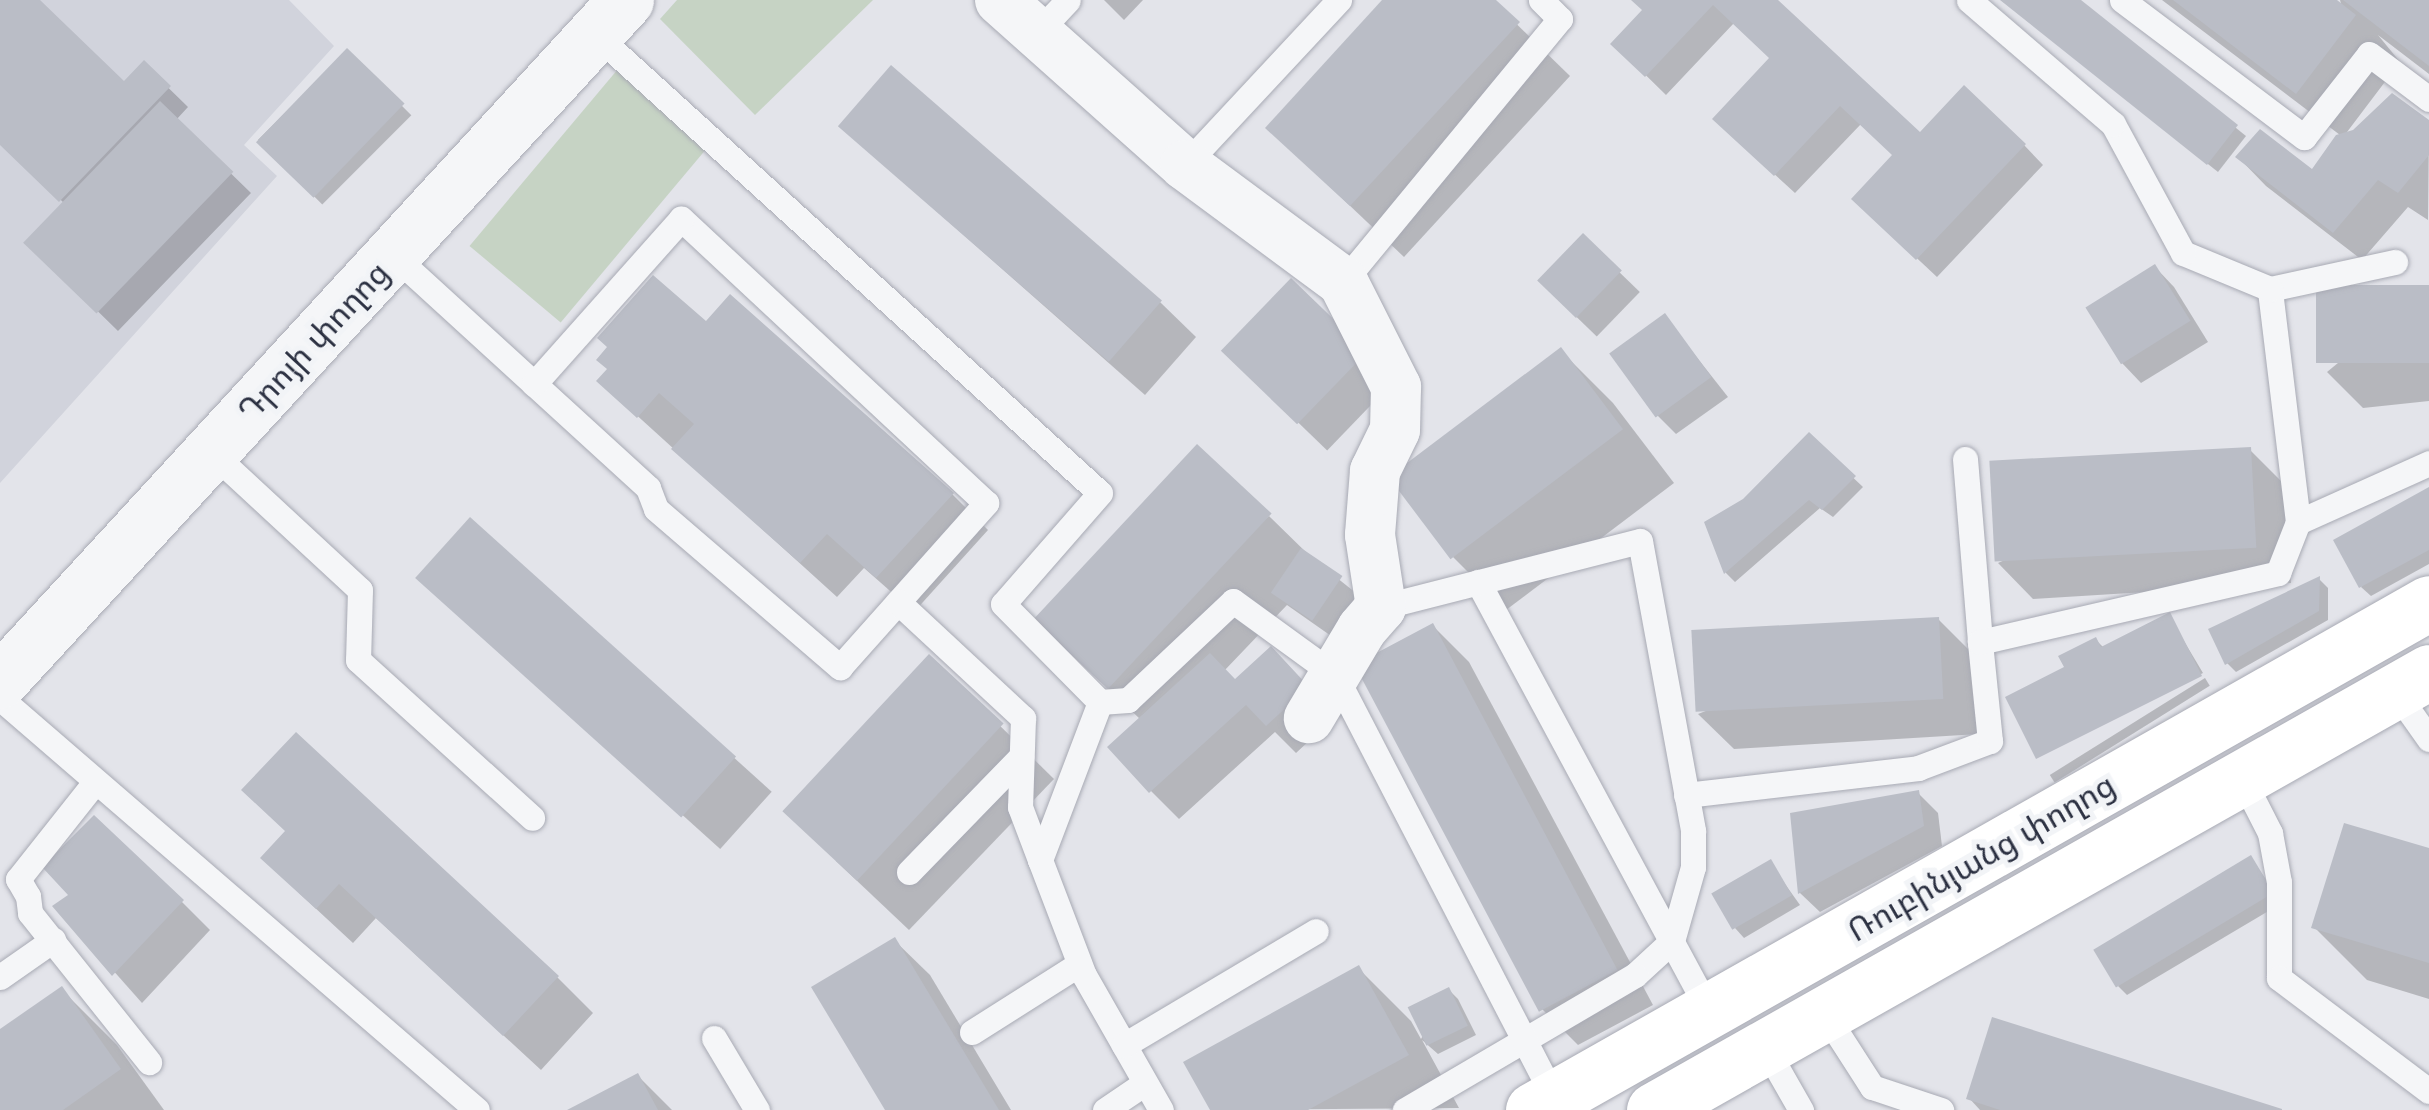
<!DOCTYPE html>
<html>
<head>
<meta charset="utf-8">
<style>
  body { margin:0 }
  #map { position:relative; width:2429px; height:1110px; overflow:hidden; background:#e3e4ea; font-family:"Noto Sans","Noto Sans Armenian",sans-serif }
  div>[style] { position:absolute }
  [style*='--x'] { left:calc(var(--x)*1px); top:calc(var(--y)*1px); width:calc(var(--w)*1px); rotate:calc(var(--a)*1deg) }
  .built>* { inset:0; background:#d1d3dc }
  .green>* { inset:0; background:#c6d3c4; transform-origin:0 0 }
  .shadow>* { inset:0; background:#0003; transform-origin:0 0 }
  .building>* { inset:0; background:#babdc6; transform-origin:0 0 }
  .roads { filter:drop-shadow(0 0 2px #a8aab4) drop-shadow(0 0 2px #a8aab4) }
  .service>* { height:25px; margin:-12.5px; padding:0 12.5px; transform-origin:12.5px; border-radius:12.5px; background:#f5f6f8 }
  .minor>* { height:50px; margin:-25px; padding:0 25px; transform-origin:25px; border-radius:25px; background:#f5f6f8 }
  .tertiary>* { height:55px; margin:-27.5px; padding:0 27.5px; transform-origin:27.5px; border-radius:27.5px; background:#f5f6f8 }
  .primary>* { height:55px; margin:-27.5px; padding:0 27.5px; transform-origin:27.5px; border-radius:27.5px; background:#fff }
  span { translate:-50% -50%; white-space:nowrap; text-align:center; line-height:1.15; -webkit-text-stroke:10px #f2f4f7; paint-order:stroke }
  .street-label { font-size:32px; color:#2b3041 }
</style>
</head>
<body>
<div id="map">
  <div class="built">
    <div style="clip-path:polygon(0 0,289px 0,334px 46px,244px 145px,277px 176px,0 483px)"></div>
  </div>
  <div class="green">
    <div style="clip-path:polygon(677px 0,873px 0,755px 115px,660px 19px)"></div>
    <div style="left:618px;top:69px;width:119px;height:231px;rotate:40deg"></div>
  </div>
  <div class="shadow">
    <div style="clip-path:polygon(0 0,36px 0,124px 85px,144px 64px,188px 107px,176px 120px,251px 193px,118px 331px,27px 242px,64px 203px,0 142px)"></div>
    <div style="clip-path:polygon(1104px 0,1143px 0,1124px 20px)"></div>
    <div style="clip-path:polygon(1386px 0,1492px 0,1570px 76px,1404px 257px,1268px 128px)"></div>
    <div style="clip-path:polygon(1633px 0,1774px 0,1920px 136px,2024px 145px,2043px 165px,1937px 277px,1874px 218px,1895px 156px,1861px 124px,1795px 193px,1735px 138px,1772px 59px,1734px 23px,1666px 95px,1614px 44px,1645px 11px)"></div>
    <div style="clip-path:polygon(2001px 0,2077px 0,2246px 136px,2218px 172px)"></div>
    <div style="clip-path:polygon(2162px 0,2333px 0,2342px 7px,2340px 0,2429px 0,2429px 74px,2378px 35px,2400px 62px,2344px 136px,2429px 124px,2428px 220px,2408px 207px,2362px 260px,2266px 186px,2238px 157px,2312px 172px,2340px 135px)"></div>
    <div style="left:347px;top:51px;width:91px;height:126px;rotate:45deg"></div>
    <div style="clip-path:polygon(840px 126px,1160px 302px,1196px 337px,1145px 395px)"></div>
    <div style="left:1583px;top:237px;width:79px;height:62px;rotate:44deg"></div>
    <div style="clip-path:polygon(2155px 267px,2174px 287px,2208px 342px,2141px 383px,2122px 363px)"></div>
    <div style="left:1291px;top:282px;width:143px;height:96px;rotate:44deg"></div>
    <div style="clip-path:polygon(2429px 288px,2429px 401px,2363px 408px,2327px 372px)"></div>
    <div style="clip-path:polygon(1665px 317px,1728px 397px,1676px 434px,1657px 415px)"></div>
    <div style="clip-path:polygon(706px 325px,952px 494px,988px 530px,914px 612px,864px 568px,837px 597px,599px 381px)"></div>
    <div style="clip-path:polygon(1560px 350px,1613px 403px,1674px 483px,1506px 610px,1453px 557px)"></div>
    <div style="clip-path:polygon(1809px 436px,1863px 487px,1833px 517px,1820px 508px,1735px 582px,1726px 573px,1707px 523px,1744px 500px)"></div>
    <div style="clip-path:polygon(2250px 450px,2285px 485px,2291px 583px,2033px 599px,1998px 563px)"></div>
    <div style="clip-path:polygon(2429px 489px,2429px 564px,2371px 596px,2361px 587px)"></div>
    <div style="clip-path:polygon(1269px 516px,1312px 558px,1361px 597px,1334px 638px,1287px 605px,1224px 671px,1236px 682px,1335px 717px,1296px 753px,1275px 732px,1179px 819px,1151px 791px,1141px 720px,1088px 669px)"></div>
    <div style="left:470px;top:520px;width:406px;height:77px;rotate:42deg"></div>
    <div style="clip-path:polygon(2319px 579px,2328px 588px,2328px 620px,2236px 672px,2227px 663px)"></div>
    <div style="clip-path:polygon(2169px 616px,2203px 673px,2038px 756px,2067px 668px,2096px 640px,2104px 648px)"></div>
    <div style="clip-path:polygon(1938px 619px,1974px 655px,1979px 734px,1734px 749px,1698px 714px)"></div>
    <div style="clip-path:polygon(1433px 626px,1469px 662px,1653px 1005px,1578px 1045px,1542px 1009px)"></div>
    <div style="clip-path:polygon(930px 657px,1054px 779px,909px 930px,836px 861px)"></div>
    <div style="left:2205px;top:678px;width:9px;height:183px;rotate:58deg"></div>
    <div style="clip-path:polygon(1918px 793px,1938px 813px,1942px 846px,1820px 912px,1800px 893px,1793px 815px)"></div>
    <div style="clip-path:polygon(287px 832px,557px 977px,593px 1013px,541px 1070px,376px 918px,353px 943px,299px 893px)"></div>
    <div style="clip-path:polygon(2429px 851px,2429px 999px,2367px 980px,2314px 927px)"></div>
    <div style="clip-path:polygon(2251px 858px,2282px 903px,2127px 995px,2118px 986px)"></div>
    <div style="clip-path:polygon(1770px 863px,1800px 905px,1744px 938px,1735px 928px)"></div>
    <div style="clip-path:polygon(182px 902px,210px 930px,142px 1003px,56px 906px)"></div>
    <div style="clip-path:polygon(894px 940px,930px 975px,1011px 1110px,888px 1110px)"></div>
    <div style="clip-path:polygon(1358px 968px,1411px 1021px,1421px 1039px,1449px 990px,1458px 999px,1476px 1035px,1438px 1054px,1422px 1040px,1459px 1108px,1213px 1110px)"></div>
    <div style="clip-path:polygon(61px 989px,117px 1045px,164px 1110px,0 1110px,0 1032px)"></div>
    <div style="clip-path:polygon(638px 1076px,672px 1110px,572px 1110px)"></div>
    <div style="clip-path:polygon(1969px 1098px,2277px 1110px,1980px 1110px)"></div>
  </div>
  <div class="building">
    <div style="clip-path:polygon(0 0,40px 0,124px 81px,144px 60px,171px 86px,59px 202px,0 145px)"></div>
    <div style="clip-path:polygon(1382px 0,1496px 0,1520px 22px,1350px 206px,1265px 128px)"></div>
    <div style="clip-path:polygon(1631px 0,1778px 0,1920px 132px,1964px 85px,2026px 144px,1916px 260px,1851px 199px,1892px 155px,1840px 106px,1774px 176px,1712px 119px,1769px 58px,1713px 5px,1645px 77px,1610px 44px,1642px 10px)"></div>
    <div style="clip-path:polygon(2000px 0,2081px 0,2238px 125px,2207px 165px)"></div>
    <div style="clip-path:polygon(2173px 0,2337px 0,2356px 15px,2296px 94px)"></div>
    <div style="clip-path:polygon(2343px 0,2429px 0,2429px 66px)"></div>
    <div style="left:347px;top:48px;width:80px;height:131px;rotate:44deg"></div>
    <div style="left:891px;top:65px;width:359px;height:81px;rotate:41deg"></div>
    <div style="clip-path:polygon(2392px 93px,2429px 120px,2429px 155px,2398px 193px,2378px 180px,2333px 233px,2235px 157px,2260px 129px,2312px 169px,2336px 135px,2353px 130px)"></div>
    <div style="left:160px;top:101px;width:102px;height:197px;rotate:44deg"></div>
    <div style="left:1583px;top:233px;width:54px;height:66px;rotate:44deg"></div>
    <div style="left:2155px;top:264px;width:67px;height:82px;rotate:58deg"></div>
    <div style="clip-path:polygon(653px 275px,706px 321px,730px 294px,954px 493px,876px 578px,827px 534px,800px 563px,671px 449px,694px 424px,659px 393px,637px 418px,596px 381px,607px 369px,596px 360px,607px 347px,597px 338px)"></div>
    <div style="left:1291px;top:278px;width:106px;height:101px;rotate:44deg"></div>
    <div style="left:2429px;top:285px;width:78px;height:113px;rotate:90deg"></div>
    <div style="left:1665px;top:313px;width:79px;height:69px;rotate:54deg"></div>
    <div style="left:1561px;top:347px;width:103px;height:216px;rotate:53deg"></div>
    <div style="clip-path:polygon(1809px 432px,1856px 476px,1822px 510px,1809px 500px,1724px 574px,1704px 522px,1743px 499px)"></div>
    <div style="left:1197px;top:444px;width:102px;height:240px;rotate:43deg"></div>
    <div style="left:2251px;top:447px;width:101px;height:262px;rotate:87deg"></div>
    <div style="clip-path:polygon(2429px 487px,2429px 550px,2359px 588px,2333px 540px)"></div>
    <div style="left:470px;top:517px;width:358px;height:82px;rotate:42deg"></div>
    <div style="left:1301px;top:548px;width:50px;height:54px;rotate:34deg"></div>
    <div style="clip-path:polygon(2320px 576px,2319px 611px,2225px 665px,2208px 629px)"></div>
    <div style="clip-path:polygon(2170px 612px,2202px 676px,2036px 759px,2005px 697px,2064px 667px,2058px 656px,2096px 637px,2101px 647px)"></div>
    <div style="left:1939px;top:617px;width:82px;height:248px;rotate:87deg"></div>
    <div style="left:1433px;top:623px;width:393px;height:89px;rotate:62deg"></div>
    <div style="clip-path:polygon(1271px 646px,1309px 687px,1266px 726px,1246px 705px,1149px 793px,1107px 747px,1210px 653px,1235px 679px)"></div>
    <div style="left:929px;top:654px;width:102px;height:215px;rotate:43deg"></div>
    <div style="clip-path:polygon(296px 732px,559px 976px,503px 1036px,339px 884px,316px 909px,260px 858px,285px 831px,241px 790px)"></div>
    <div style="clip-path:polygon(1919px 790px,1924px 826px,1798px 894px,1790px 813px)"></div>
    <div style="clip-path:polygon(94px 815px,184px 900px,112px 976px,52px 906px,68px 895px,42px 867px)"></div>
    <div style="clip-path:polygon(2344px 823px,2429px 848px,2429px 963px,2311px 928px)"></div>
    <div style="left:2251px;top:855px;width:44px;height:184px;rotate:59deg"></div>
    <div style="left:1771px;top:859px;width:42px;height:69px;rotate:60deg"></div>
    <div style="clip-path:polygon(895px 937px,999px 1110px,885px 1110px,811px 987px)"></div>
    <div style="clip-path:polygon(1359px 965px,1409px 1055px,1308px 1110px,1210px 1110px,1183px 1062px)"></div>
    <div style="clip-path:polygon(62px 986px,121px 1069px,63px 1110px,0 1110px,0 1029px)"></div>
    <div style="left:1449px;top:987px;width:43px;height:46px;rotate:64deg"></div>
    <div style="clip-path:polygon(1992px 1017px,2282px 1109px,2282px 1110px,2000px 1110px,1966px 1099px)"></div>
    <div style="clip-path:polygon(638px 1073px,658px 1110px,567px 1110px)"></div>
  </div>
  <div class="roads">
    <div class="service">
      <div style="--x:2122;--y:0;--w:228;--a:37"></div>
      <div style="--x:2304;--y:137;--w:105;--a:-51.9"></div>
      <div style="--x:2369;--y:54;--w:75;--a:36.9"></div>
      <div style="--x:1037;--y:33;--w:45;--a:-46.8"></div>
      <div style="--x:595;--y:34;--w:682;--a:42.27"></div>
      <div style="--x:1100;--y:493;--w:147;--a:131.1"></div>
      <div style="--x:1003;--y:604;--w:138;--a:45.3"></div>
      <div style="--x:1100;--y:702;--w:169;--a:110.8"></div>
      <div style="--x:1040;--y:860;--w:123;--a:69.1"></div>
      <div style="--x:1084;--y:975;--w:155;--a:60.3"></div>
      <div style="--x:1185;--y:165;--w:226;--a:-47"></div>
      <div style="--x:392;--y:254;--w:347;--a:42.4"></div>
      <div style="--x:648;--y:488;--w:22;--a:69"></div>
      <div style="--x:656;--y:509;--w:243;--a:40.7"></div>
      <div style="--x:840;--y:667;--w:220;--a:-48.3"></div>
      <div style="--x:986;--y:503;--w:417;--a:-137"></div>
      <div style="--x:681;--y:219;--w:221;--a:131.7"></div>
      <div style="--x:1343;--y:282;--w:341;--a:-50.5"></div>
      <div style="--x:1560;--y:19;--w:27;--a:-135"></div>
      <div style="--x:2270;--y:289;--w:128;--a:-12.2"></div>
      <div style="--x:211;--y:452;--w:203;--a:42.8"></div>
      <div style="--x:360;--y:590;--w:70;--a:91.6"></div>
      <div style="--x:358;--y:660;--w:235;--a:42.2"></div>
      <div style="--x:1965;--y:459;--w:184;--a:85.3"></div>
      <div style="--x:2298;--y:522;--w:144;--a:-24.2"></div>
      <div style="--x:1478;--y:582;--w:487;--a:61.7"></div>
      <div style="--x:898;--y:602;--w:171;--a:42.9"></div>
      <div style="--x:1023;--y:718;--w:89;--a:91.9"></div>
      <div style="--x:1020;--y:807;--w:57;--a:69.3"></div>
      <div style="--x:1381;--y:607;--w:267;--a:-14.3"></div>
      <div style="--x:1640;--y:541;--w:295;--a:79.6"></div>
      <div style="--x:1693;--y:831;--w:36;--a:90"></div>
      <div style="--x:1693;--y:867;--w:77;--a:105.8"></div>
      <div style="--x:1672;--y:941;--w:50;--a:137.4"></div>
      <div style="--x:1635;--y:975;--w:267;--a:149.6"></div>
      <div style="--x:2395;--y:691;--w:59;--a:54.7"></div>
      <div style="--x:0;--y:698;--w:630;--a:40.82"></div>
      <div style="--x:1100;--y:702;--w:28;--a:-4"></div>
      <div style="--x:1128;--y:700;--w:144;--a:-43.3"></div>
      <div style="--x:1233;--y:601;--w:126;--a:36"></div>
      <div style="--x:1335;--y:675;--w:476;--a:62.6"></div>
      <div style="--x:2242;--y:778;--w:62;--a:63"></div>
      <div style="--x:2270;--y:833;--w:50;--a:79.6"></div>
      <div style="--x:2279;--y:882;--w:96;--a:90"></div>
      <div style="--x:2279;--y:978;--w:188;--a:37"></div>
      <div style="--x:95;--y:782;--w:124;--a:128.4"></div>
      <div style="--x:18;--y:879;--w:20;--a:60"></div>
      <div style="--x:28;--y:896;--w:17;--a:83"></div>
      <div style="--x:30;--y:913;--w:191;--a:51.4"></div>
      <div style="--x:1686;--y:795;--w:234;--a:-6.6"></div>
      <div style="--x:1918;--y:768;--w:77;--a:-20.6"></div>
      <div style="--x:1990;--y:741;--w:100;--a:-95.8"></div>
      <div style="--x:1980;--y:642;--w:306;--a:-13"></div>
      <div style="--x:2278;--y:573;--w:55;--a:-68.6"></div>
      <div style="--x:2298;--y:522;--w:235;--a:-96.9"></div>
      <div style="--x:2270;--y:289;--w:94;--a:-157.5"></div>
      <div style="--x:2183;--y:253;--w:147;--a:-118.5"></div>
      <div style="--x:2113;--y:124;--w:190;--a:-139.3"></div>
      <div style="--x:909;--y:872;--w:161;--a:-45.8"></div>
      <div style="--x:0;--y:977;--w:65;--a:-34.9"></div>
      <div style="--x:1825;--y:1014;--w:87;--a:57.2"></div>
      <div style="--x:1872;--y:1087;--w:73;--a:18.4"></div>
      <div style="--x:972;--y:1032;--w:127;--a:-32.4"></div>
      <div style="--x:714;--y:1038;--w:84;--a:59.2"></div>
      <div style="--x:1124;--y:1045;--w:223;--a:-30.7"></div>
      <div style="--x:1765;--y:1047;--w:73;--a:60.3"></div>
      <div style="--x:1105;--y:1110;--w:48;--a:-34"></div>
    </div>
    <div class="minor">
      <div style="--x:1000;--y:0;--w:248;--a:41.7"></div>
      <div style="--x:1185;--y:165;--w:197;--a:36.5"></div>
      <div style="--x:1343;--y:282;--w:118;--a:63.2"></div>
      <div style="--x:1396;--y:387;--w:43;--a:91.3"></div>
      <div style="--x:1395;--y:430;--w:46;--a:116"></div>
      <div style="--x:1375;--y:471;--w:64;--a:94.5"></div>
      <div style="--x:1370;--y:535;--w:73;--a:81.3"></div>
      <div style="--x:1381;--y:607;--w:29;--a:131"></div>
      <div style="--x:1362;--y:629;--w:104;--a:120.8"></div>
    </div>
    <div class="tertiary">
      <div style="--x:0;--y:681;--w:925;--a:-47.41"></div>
    </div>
    <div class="primary">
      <div style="--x:1533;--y:1110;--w:1029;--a:-29.5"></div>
      <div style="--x:1654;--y:1110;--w:890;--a:-29.47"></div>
    </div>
  </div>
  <div class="street-label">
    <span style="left:313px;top:341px;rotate:-47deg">Դրոյի փողոց</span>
    <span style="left:1981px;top:857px;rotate:-30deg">Ռուբինյանց փողոց</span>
  </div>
</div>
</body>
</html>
